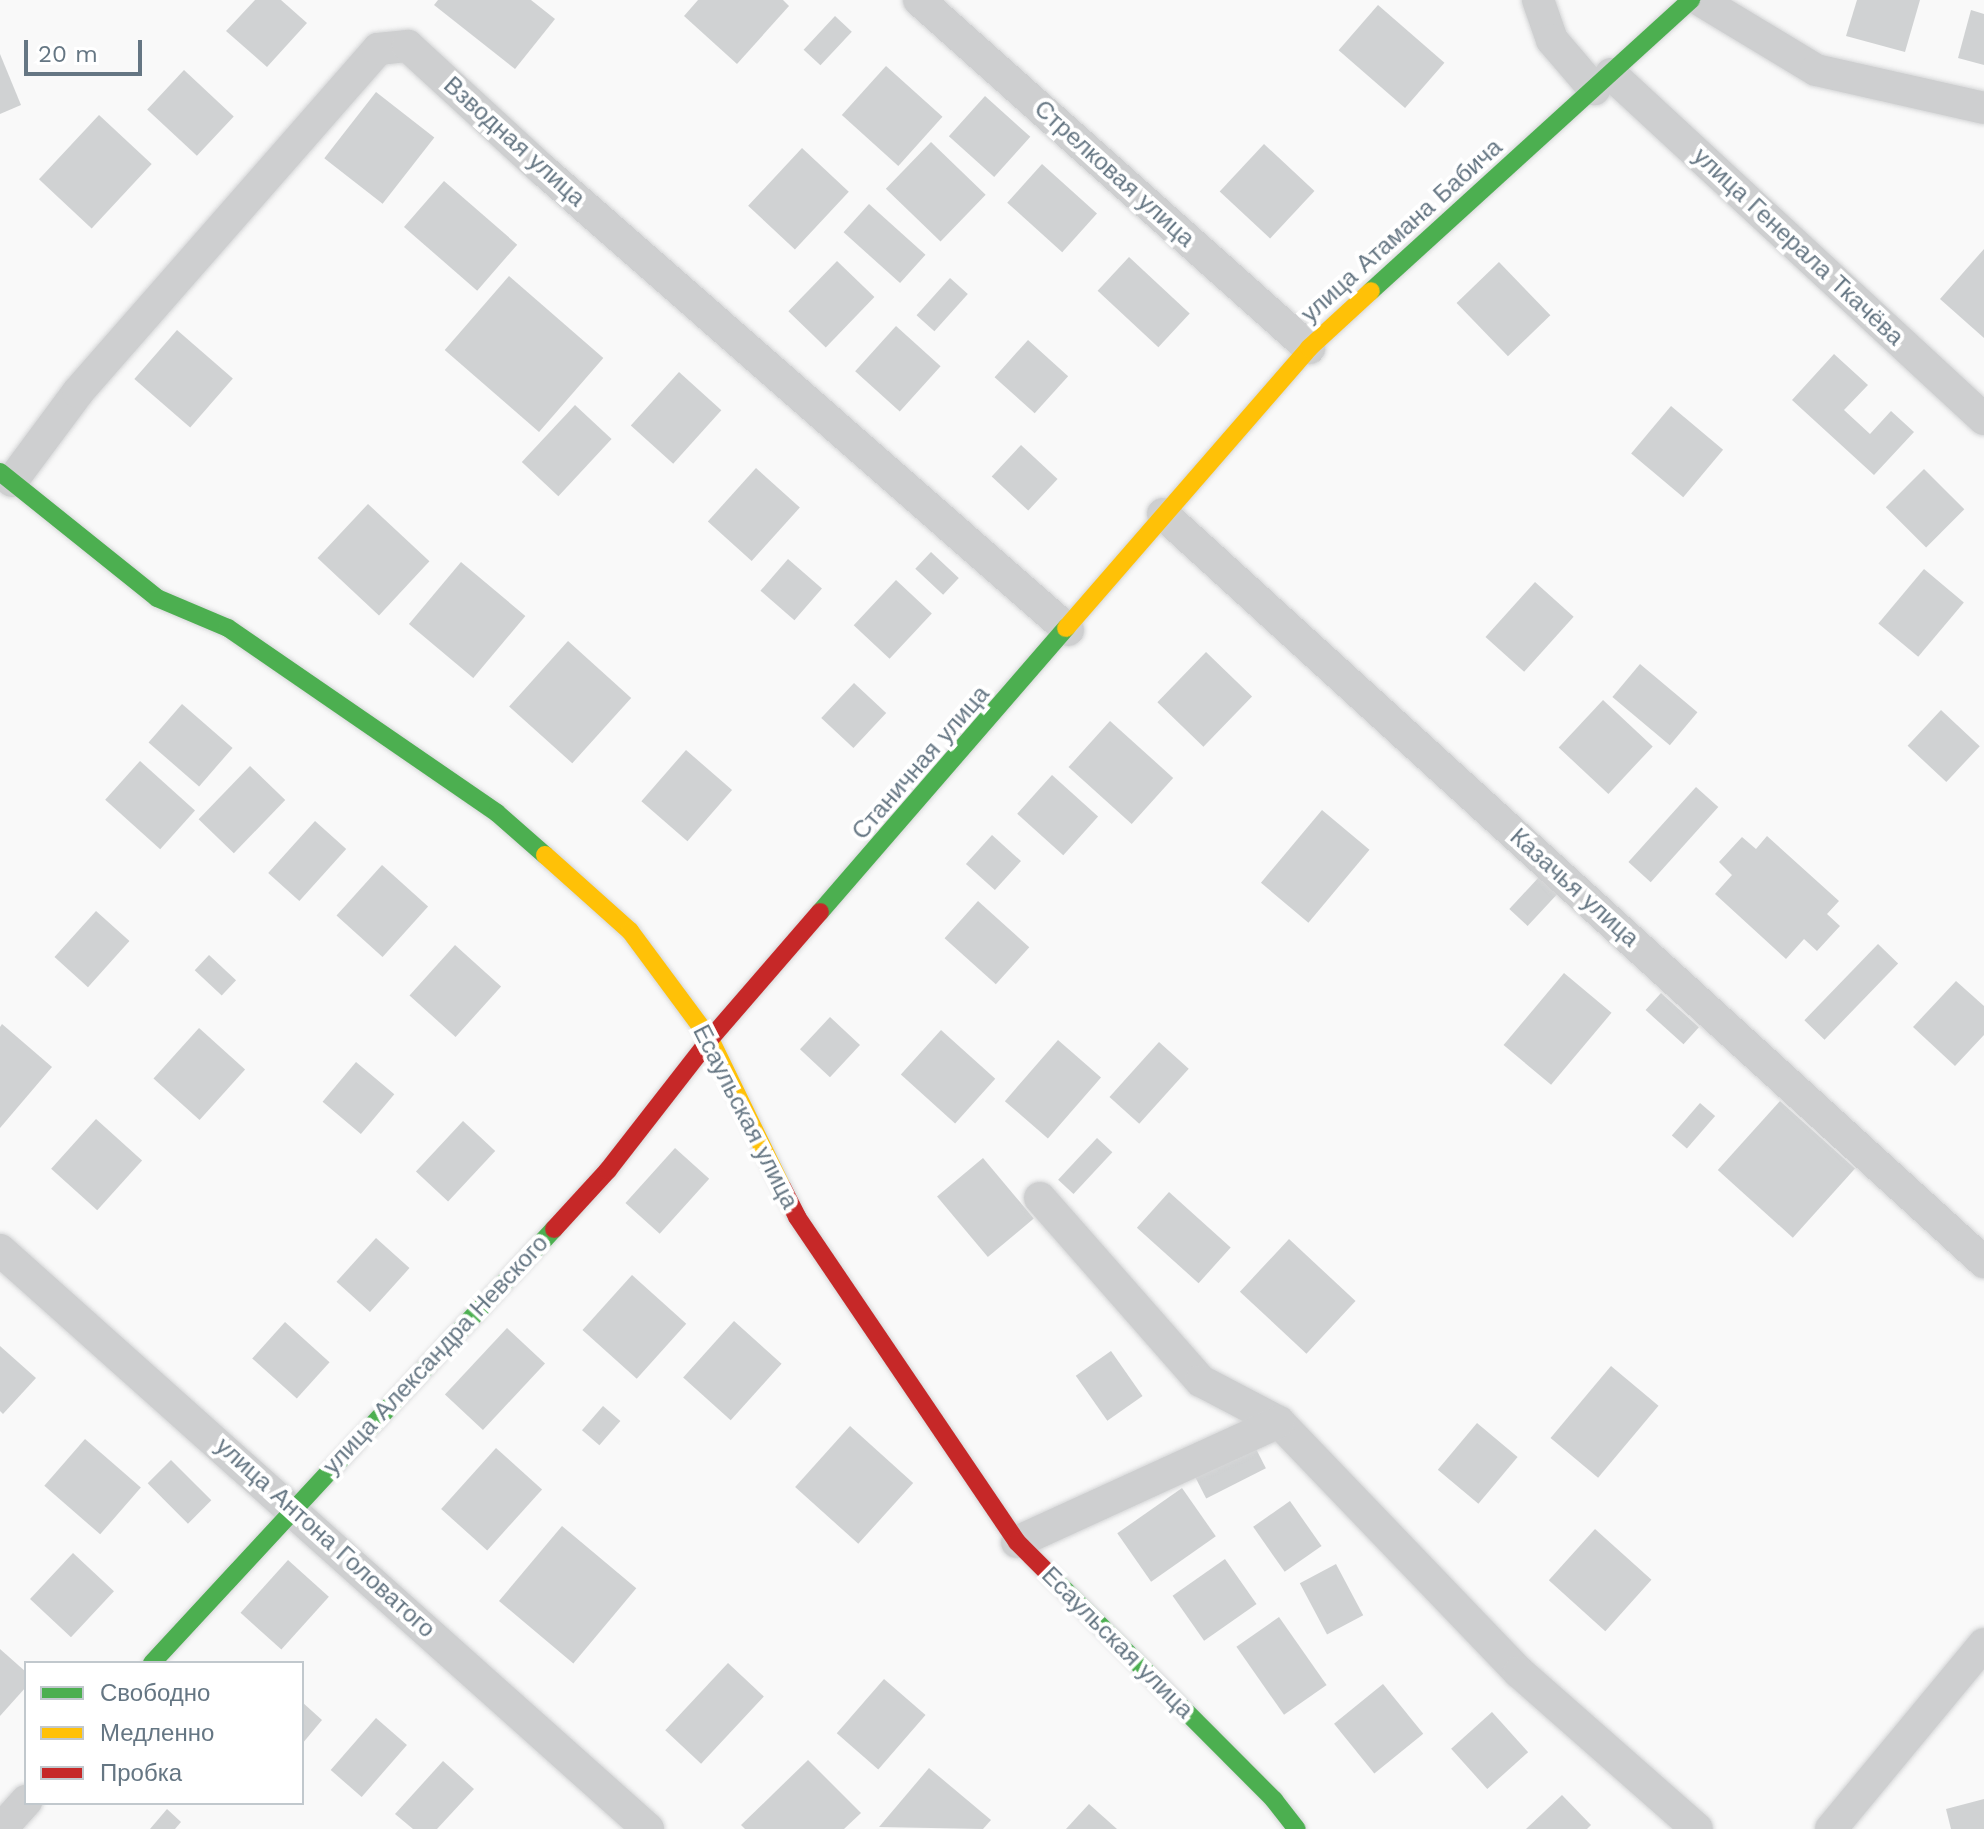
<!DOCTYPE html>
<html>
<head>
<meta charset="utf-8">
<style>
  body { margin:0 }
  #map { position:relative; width:1984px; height:1829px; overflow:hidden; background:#f9f9f9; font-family:"Work Sans",sans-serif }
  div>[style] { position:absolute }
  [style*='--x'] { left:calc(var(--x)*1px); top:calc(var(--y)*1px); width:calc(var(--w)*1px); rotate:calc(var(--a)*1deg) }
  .building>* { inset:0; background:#d0d2d3; transform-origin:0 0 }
  .roads { filter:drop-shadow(0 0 2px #d5d6d7) drop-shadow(0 0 2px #d5d6d7) }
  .street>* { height:32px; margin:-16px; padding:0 16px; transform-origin:16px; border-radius:16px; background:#cecfd0 }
  .fast>* { height:18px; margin:-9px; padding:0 9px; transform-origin:9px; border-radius:9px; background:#4caf50 }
  .slow>* { height:18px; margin:-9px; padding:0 9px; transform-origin:9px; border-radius:9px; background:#ffc107 }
  .jam>* { height:18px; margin:-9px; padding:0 9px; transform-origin:9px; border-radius:9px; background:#c62828 }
  span { translate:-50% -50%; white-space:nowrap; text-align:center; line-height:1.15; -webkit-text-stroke:8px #fff; paint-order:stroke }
  .street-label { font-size:24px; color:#657683 }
  .legend { position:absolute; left:24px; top:1661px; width:280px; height:144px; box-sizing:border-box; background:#fff; border:2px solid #c1c8cd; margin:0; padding:10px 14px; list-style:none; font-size:24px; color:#657683 }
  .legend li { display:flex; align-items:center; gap:16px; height:40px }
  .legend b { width:40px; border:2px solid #c1c8cd }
  .scale { position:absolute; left:24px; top:40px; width:118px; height:36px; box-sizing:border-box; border:4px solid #657683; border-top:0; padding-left:10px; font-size:24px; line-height:28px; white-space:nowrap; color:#657683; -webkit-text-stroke:6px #fff; paint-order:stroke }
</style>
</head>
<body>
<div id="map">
  <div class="building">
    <div style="clip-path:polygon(255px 0,281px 0,307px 23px,267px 67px,226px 31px)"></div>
    <div style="clip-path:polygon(438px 0,531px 0,555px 19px,515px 69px,434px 5px)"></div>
    <div style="clip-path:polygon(698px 0,783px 0,789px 6px,737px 64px,684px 16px)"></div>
    <div style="clip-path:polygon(1857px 0,1920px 0,1905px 52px,1846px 36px)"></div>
    <div style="left:1378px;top:5px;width:88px;height:60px;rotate:41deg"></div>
    <div style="clip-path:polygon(1971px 10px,1984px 14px,1984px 65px,1958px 58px)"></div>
    <div style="left:835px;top:16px;width:23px;height:46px;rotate:43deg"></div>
    <div style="clip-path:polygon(0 54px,21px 105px,0 114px)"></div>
    <div style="left:886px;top:66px;width:76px;height:66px;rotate:42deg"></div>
    <div style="left:184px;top:70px;width:68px;height:54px;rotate:43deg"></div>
    <div style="left:376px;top:92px;width:74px;height:84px;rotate:38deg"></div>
    <div style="left:985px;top:96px;width:61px;height:54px;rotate:42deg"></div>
    <div style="left:99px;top:115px;width:72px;height:88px;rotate:43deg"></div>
    <div style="left:931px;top:142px;width:76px;height:65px;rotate:44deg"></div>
    <div style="left:1264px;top:144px;width:69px;height:65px;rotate:43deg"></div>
    <div style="left:802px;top:148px;width:64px;height:79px;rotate:43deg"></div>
    <div style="left:1042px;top:164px;width:74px;height:52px;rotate:42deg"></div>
    <div style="left:444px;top:181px;width:97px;height:61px;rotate:41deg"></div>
    <div style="left:869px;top:204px;width:76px;height:38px;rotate:42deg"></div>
    <div style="clip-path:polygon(1984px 249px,1984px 338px,1940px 299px)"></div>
    <div style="left:1129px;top:257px;width:83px;height:46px;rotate:43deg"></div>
    <div style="left:837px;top:261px;width:52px;height:70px;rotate:44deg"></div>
    <div style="left:1499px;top:262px;width:74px;height:59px;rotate:46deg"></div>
    <div style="left:509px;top:276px;width:125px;height:98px;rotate:41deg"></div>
    <div style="left:950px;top:278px;width:24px;height:50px;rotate:42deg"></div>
    <div style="left:896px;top:326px;width:60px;height:61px;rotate:42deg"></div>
    <div style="left:177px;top:330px;width:74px;height:65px;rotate:41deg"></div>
    <div style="left:1028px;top:340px;width:54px;height:50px;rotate:42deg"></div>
    <div style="clip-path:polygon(1834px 354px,1868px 385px,1844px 410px,1870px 434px,1891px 411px,1914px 432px,1874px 475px,1792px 400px)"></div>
    <div style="left:679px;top:372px;width:57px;height:72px;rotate:42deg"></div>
    <div style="left:575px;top:405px;width:50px;height:78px;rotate:43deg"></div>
    <div style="left:1671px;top:406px;width:68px;height:62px;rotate:40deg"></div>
    <div style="left:1021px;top:445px;width:50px;height:43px;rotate:43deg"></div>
    <div style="left:756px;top:468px;width:59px;height:72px;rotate:42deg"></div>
    <div style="left:1924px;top:469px;width:57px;height:54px;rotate:45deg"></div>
    <div style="left:368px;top:504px;width:84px;height:74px;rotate:43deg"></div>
    <div style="left:931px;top:552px;width:38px;height:23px;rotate:43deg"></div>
    <div style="left:788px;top:559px;width:45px;height:42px;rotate:41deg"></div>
    <div style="left:461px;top:562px;width:84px;height:81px;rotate:40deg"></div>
    <div style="left:1924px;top:569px;width:52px;height:71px;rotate:40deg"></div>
    <div style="left:896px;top:580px;width:49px;height:62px;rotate:43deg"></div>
    <div style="left:1535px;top:582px;width:52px;height:74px;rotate:42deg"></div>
    <div style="left:568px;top:641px;width:85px;height:88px;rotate:42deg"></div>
    <div style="left:1206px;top:652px;width:64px;height:70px;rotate:44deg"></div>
    <div style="left:1640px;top:664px;width:75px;height:43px;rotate:40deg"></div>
    <div style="left:854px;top:683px;width:44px;height:48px;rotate:43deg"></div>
    <div style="left:1603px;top:700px;width:68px;height:65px;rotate:43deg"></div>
    <div style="left:182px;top:704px;width:67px;height:51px;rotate:41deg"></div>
    <div style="left:1941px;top:710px;width:53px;height:49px;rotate:43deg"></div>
    <div style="left:1110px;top:721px;width:85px;height:62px;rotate:42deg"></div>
    <div style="left:686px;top:750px;width:61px;height:68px;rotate:41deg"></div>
    <div style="left:140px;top:761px;width:74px;height:52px;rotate:42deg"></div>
    <div style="left:250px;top:766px;width:49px;height:74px;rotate:44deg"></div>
    <div style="left:1052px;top:775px;width:62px;height:52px;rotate:42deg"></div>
    <div style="left:1696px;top:787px;width:30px;height:101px;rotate:42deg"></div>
    <div style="left:1322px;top:810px;width:62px;height:95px;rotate:40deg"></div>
    <div style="left:315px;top:821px;width:42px;height:70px;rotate:42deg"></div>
    <div style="left:992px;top:835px;width:39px;height:39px;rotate:42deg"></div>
    <div style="clip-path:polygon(1767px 836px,1839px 901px,1827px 914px,1840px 926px,1817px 951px,1804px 939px,1786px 959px,1715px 894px,1732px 875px,1719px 862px,1742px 837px,1756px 849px)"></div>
    <div style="left:382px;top:865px;width:62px;height:68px;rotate:42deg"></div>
    <div style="left:1540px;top:876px;width:25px;height:45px;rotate:43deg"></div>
    <div style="left:978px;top:901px;width:69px;height:50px;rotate:42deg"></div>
    <div style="left:96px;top:911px;width:45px;height:62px;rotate:42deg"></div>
    <div style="left:1878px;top:944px;width:28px;height:106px;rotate:44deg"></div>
    <div style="left:455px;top:945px;width:62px;height:68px;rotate:42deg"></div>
    <div style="left:209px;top:955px;width:37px;height:21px;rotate:43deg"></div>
    <div style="left:1564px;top:973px;width:62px;height:94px;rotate:40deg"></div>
    <div style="clip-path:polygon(1956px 981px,1984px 1006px,1984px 1035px,1955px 1066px,1913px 1027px)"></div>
    <div style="left:1661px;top:993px;width:51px;height:23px;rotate:42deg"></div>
    <div style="left:830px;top:1017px;width:41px;height:44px;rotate:43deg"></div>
    <div style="clip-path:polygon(2px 1024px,52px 1067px,0 1128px,0 1027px)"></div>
    <div style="left:199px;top:1028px;width:62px;height:68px;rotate:42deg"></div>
    <div style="left:941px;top:1030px;width:73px;height:60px;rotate:42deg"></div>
    <div style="left:1058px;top:1040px;width:57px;height:81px;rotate:41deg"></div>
    <div style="left:1159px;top:1042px;width:40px;height:74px;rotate:42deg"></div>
    <div style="left:356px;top:1062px;width:50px;height:52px;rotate:40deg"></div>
    <div style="left:1780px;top:1101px;width:101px;height:93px;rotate:42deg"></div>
    <div style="left:1700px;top:1103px;width:20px;height:43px;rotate:41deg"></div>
    <div style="left:96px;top:1119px;width:62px;height:67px;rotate:42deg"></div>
    <div style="left:463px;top:1121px;width:44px;height:69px;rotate:43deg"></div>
    <div style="left:1097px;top:1138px;width:21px;height:57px;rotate:43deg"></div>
    <div style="left:675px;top:1148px;width:46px;height:74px;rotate:42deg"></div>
    <div style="left:983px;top:1158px;width:79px;height:60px;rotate:50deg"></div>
    <div style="left:1169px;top:1192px;width:83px;height:48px;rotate:42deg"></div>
    <div style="left:376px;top:1238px;width:45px;height:59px;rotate:42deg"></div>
    <div style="left:1289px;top:1239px;width:91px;height:72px;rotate:43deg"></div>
    <div style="left:632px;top:1275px;width:73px;height:74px;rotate:42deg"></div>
    <div style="left:734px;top:1321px;width:64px;height:76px;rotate:42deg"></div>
    <div style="left:285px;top:1322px;width:60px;height:49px;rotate:42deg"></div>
    <div style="left:507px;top:1328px;width:52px;height:91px;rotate:43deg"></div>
    <div style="clip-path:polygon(0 1346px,36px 1378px,3px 1414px,0 1411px)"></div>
    <div style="left:1111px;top:1351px;width:55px;height:43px;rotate:55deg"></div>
    <div style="left:1611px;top:1366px;width:62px;height:94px;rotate:40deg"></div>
    <div style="left:603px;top:1406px;width:23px;height:32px;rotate:41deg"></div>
    <div style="left:1477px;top:1423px;width:53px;height:61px;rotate:40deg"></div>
    <div style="left:850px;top:1426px;width:85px;height:82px;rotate:42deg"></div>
    <div style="left:1250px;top:1437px;width:35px;height:67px;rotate:63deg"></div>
    <div style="left:85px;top:1439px;width:74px;height:62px;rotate:41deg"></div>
    <div style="left:496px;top:1448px;width:62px;height:82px;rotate:42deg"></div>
    <div style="left:171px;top:1460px;width:57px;height:33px;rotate:45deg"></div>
    <div style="left:1182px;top:1488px;width:59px;height:79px;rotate:55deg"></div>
    <div style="left:1290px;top:1501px;width:55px;height:45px;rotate:55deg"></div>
    <div style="left:562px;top:1526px;width:97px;height:98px;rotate:40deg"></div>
    <div style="left:1595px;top:1529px;width:76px;height:69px;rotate:42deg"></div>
    <div style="left:73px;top:1553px;width:56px;height:63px;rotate:43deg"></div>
    <div style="left:1225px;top:1559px;width:55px;height:64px;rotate:55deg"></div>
    <div style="left:288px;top:1560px;width:55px;height:71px;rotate:42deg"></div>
    <div style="left:1336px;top:1564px;width:58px;height:41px;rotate:62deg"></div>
    <div style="left:1279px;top:1617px;width:83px;height:52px;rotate:55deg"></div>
    <div style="clip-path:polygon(0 1649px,26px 1672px,26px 1687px,0 1716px)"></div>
    <div style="left:728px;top:1663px;width:49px;height:92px;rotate:43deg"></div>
    <div style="left:884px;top:1679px;width:55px;height:72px;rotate:41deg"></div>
    <div style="left:1383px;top:1684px;width:64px;height:63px;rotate:51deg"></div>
    <div style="clip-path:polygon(302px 1702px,322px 1720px,302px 1744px)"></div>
    <div style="left:1492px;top:1712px;width:54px;height:55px;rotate:48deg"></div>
    <div style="left:376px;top:1718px;width:41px;height:69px;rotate:41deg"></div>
    <div style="clip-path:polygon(808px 1760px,861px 1813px,844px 1829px,745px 1829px,741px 1825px)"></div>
    <div style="clip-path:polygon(443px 1761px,474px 1789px,437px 1829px,413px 1829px,395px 1814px)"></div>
    <div style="clip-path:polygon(929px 1768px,991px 1820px,983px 1829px,879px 1827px)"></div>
    <div style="clip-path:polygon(1562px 1795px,1591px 1825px,1587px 1829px,1526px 1829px)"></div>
    <div style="clip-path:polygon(1984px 1799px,1984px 1829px,1951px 1829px,1946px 1809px)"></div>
    <div style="clip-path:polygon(1089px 1804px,1117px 1829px,1066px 1829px)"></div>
    <div style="clip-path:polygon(167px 1809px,181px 1822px,175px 1829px,150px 1829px)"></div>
  </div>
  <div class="roads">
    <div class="street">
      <div style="--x:919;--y:0;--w:523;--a:41.74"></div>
      <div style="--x:1538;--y:0;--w:42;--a:70.7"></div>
      <div style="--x:1552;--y:40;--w:65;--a:49.4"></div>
      <div style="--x:1700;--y:0;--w:135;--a:31.1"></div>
      <div style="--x:1816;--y:70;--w:172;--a:12.7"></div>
      <div style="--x:1611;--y:74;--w:508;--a:42.77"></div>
      <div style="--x:12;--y:481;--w:111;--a:-53.4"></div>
      <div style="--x:78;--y:392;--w:456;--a:-48.8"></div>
      <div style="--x:378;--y:49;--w:30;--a:-6"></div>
      <div style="--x:408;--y:46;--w:183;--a:42.6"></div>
      <div style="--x:543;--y:170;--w:698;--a:41.22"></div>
      <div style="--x:1163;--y:514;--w:1111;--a:42.34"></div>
      <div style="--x:1040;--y:1198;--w:244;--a:48.7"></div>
      <div style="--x:1201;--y:1381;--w:88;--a:27.7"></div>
      <div style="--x:1279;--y:1422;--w:347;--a:46.2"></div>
      <div style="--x:1519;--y:1672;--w:237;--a:41.4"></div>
      <div style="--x:0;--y:1250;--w:869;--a:41.78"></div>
      <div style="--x:1017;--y:1542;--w:288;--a:-24.6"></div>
      <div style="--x:1;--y:1829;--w:38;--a:-48"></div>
      <div style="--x:1831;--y:1829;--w:240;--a:-50.4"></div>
    </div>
    <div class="fast">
      <div style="--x:1371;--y:291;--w:433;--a:-42.3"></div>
      <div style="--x:0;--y:472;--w:201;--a:38.7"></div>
      <div style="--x:157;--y:598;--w:77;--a:22.9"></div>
      <div style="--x:228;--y:628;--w:326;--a:34.5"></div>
      <div style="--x:497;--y:813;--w:64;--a:41.2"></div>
      <div style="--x:820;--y:912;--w:376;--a:-49.1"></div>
      <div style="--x:1052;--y:1577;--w:315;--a:45.1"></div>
      <div style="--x:1274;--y:1800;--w:37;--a:52"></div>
      <div style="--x:152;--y:1663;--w:592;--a:-47.19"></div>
    </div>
    <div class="slow">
      <div style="--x:1066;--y:628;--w:371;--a:-49"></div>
      <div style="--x:1309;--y:348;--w:84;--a:-42.6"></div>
      <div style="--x:545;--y:855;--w:114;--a:41.8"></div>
      <div style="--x:630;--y:931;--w:134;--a:53.5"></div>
      <div style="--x:710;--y:1039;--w:165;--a:64.1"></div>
    </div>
    <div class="jam">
      <div style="--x:782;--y:1187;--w:34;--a:63"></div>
      <div style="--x:797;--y:1217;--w:392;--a:55.9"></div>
      <div style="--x:1017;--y:1542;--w:49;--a:45"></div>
      <div style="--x:554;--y:1229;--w:80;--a:-47.5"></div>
      <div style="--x:608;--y:1170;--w:166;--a:-52.1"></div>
      <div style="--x:710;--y:1039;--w:168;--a:-49.1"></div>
    </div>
  </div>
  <div class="street-label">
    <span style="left:514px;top:142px;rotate:42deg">Взводная улица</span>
    <span style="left:1114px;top:174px;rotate:42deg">Стрелковая улица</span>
    <span style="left:1402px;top:231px;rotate:-42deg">улица Атамана Бабича</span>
    <span style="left:1798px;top:247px;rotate:43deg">улица Генерала Ткачёва</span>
    <span style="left:921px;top:763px;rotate:-49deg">Станичная улица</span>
    <span style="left:1574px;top:888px;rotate:42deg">Казачья улица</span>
    <span style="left:745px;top:1117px;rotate:63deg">Есаульская улица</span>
    <span style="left:436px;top:1355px;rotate:-47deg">улица Александра Невского</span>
    <span style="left:325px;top:1538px;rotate:42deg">улица Антона Головатого</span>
    <span style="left:1117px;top:1643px;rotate:45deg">Есаульская улица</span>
  </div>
  <ul class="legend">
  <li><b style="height:10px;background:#4caf50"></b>Свободно</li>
  <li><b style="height:10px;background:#ffc107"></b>Медленно</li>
  <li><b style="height:10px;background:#c62828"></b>Пробка</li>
  </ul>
  <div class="scale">20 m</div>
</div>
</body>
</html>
